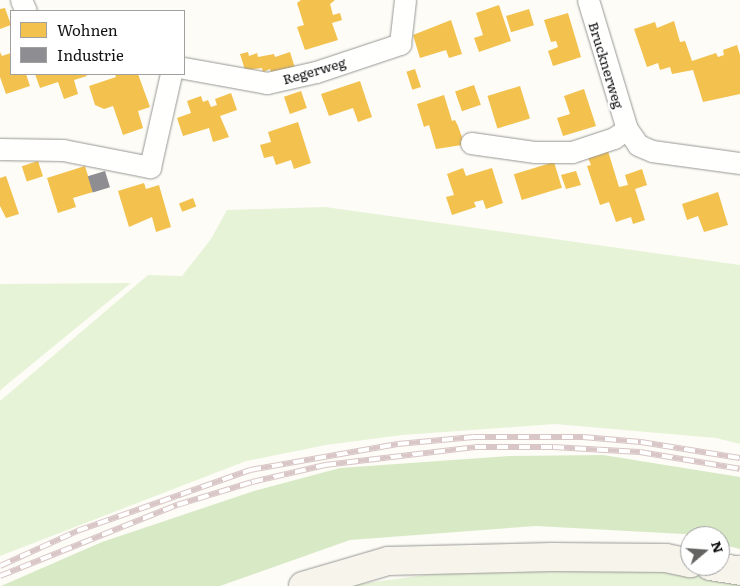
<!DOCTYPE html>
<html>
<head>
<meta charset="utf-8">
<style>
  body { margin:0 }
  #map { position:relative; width:740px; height:586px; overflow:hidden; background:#fdfcf7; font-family:Literata,serif }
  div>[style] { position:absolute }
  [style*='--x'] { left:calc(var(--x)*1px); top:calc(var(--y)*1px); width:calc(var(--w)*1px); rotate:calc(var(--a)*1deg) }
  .green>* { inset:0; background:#e7f3d7 }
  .forest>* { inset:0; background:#d8eac5 }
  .homes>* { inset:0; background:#f2c14e; transform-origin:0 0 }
  .industry>* { inset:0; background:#8d8d92; transform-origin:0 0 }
  .roads { filter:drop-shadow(0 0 1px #979795) drop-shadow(0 0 1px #979795) }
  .street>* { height:21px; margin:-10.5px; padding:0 10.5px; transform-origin:10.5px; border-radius:10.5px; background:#fffffe }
  .secondary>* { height:28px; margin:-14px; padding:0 14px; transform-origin:14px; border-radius:14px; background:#f6f4eb }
  .rail>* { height:5.5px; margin-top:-2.75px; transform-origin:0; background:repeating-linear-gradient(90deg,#fff 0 11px,#d9c6c7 0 22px); box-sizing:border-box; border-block:1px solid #d9c6c7 }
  span { translate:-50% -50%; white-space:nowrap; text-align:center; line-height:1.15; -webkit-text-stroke:5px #fff; paint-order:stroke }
  .street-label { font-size:14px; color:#111 }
  .legend { position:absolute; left:10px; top:10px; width:175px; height:65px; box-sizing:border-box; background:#fff; border:1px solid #a0a0a0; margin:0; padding:6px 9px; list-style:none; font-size:15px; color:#111 }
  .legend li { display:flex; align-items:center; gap:10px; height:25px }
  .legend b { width:25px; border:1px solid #a0a0a0 }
  .north { position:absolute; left:680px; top:526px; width:50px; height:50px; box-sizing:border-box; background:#fff; border:1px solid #a0a0a0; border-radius:50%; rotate:72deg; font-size:14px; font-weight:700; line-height:20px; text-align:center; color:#111 }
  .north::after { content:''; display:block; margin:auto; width:18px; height:22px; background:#646362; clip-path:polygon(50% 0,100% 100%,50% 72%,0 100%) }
</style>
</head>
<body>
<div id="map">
  <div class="green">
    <div style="clip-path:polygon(325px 207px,740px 265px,740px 444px,716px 438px,555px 424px,402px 435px,326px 445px,246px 461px,0 556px,0 401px,148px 275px,182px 276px,211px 239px,227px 210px)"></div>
    <div style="clip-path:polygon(131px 283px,4px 387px,0 391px,0 284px)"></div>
    <div style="clip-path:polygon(688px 568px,740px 578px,740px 586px,345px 586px,432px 574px)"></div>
  </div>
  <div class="forest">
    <div style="clip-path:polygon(603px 455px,740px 477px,740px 549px,720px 544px,720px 536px,536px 526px,350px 540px,220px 586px,1px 586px,102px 542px,254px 491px,340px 468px,509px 456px)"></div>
  </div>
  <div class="homes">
    <div style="clip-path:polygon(301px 0,335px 0,330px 4px,333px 15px,340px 13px,342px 20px,332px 23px,338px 40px,305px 50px,297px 27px,304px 25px,297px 3px)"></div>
    <div style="clip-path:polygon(499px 5px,511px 41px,479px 52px,474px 38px,483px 35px,476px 13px)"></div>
    <div style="clip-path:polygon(5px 8px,11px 25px,0 29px,0 9px)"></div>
    <div style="left:529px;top:9px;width:17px;height:24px;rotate:73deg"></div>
    <div style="clip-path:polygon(568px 13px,581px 57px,553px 66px,548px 51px,558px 47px,556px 41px,551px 42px,544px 20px)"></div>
    <div style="clip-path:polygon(451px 20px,462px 54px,449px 58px,446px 50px,420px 58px,413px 35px)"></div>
    <div style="clip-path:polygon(674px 21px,680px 42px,685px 41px,692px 61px,716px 53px,718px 57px,724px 55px,723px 50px,737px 45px,740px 55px,740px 94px,703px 102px,693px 70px,672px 74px,670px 67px,660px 70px,658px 63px,647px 67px,634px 29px,655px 22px,657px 28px)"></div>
    <div style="clip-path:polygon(0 52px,2px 56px,11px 53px,11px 74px,26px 74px,30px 86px,6px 94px,0 77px)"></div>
    <div style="clip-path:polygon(248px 52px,249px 56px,257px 53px,258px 57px,274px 54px,275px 57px,290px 52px,295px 68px,271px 72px,270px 69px,263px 72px,262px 68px,245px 70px,240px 54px)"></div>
    <div style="left:415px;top:69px;width:19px;height:9px;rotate:72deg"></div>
    <div style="clip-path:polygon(35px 74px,86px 74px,87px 76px,74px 80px,78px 94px,64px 99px,58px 82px,40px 88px)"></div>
    <div style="clip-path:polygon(115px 74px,138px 74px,150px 107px,138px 111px,143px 128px,123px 135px,113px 106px,104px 109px,95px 105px,89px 86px,116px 77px)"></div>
    <div style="clip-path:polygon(360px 81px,372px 117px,358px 122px,353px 108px,329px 116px,321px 94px)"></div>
    <div style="left:474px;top:85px;width:21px;height:20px;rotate:71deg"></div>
    <div style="left:520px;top:86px;width:34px;height:34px;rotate:73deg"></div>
    <div style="clip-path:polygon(584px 89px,596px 126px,563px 136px,557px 118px,570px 114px,564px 96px)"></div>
    <div style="left:301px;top:91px;width:18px;height:18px;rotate:71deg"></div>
    <div style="clip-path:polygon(231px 93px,237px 110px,220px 116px,229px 137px,213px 142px,209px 128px,183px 136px,177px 118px,191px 113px,187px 101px,201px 96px,203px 102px,208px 100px,211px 107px,217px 105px,215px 99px)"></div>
    <div style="clip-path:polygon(444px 95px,452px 121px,455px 120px,458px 126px,463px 140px,462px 145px,436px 149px,429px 125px,424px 127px,417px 104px)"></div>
    <div style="clip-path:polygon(298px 122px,311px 163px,294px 169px,291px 160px,276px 165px,273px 156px,264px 158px,260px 145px,271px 142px,268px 132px)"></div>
    <div style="clip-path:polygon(608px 151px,619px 187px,628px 185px,625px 175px,642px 169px,647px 185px,635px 189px,645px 220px,633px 224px,631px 217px,616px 222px,609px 202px,600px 205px,587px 166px,591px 165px,588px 158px)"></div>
    <div style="left:38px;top:161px;width:16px;height:17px;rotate:72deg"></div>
    <div style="left:554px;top:162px;width:27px;height:42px;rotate:73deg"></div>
    <div style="clip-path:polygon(85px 166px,93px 192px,73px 198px,76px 207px,58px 213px,47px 178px)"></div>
    <div style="clip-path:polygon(463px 168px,466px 176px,492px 168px,503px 203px,486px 209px,483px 200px,474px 202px,476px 207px,452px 215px,446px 197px,454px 195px,447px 174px)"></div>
    <div style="clip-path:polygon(576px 171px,581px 185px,566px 189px,561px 175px)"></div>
    <div style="clip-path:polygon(6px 176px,19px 214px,6px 218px,0 206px,0 178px)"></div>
    <div style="clip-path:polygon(144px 183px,146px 189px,159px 185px,171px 227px,156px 232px,152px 217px,129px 227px,118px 191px)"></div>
    <div style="clip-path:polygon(718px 192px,728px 225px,704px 232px,698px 216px,687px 220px,682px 204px)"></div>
    <div style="left:193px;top:198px;width:9px;height:15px;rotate:69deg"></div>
  </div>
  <div class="industry">
    <div style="left:105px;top:171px;width:17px;height:18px;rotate:73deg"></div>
  </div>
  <div class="roads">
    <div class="street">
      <div style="--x:21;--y:0;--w:12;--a:66"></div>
      <div style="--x:588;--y:0;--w:135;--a:73.2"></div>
      <div style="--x:627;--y:129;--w:19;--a:55"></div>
      <div style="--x:638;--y:145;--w:15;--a:23"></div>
      <div style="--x:652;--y:151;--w:89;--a:7.8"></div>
      <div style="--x:184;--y:68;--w:84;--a:10.2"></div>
      <div style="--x:267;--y:83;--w:50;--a:-12.7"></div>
      <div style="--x:316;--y:72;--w:89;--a:-18.4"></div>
      <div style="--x:400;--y:44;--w:44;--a:-83.5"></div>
      <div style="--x:471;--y:143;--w:65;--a:8"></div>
      <div style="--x:535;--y:152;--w:37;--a:0"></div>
      <div style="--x:572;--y:152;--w:44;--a:-18.4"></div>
      <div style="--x:614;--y:138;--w:16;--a:-35"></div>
      <div style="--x:0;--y:149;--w:63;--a:0.9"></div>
      <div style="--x:63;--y:150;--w:89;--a:11.1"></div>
      <div style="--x:150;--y:167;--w:95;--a:-77.3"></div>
    </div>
    <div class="secondary">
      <div style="--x:710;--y:566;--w:30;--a:9"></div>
      <div style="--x:303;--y:586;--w:89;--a:-16.4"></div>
      <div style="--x:388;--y:561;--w:164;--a:-1.4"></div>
      <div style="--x:552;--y:557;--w:114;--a:0.5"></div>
      <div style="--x:666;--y:558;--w:25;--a:12"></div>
    </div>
  </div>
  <div class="rail">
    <div style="--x:0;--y:566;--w:85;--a:-24.4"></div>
    <div style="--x:77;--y:531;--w:183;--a:-19.4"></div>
    <div style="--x:250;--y:470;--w:150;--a:-10"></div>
    <div style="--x:398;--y:444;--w:76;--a:-5.3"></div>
    <div style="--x:474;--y:437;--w:109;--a:0"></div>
    <div style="--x:583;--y:437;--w:58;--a:4.9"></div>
    <div style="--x:641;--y:442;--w:100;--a:9.2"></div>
    <div style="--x:0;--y:576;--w:191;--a:-21.9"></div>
    <div style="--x:177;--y:505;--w:78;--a:-17"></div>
    <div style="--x:252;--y:482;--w:75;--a:-13.1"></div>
    <div style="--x:325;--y:465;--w:151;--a:-6.8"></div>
    <div style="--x:475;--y:447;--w:78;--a:0"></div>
    <div style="--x:553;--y:447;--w:87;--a:3.3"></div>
    <div style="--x:640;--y:452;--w:101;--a:9.6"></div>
  </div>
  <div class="street-label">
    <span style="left:607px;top:65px;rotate:73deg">Brucknerweg</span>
    <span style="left:314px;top:70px;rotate:-16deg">Regerweg</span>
  </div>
  <ul class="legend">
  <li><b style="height:14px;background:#f2c14e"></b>Wohnen</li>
  <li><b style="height:14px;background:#8d8d92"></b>Industrie</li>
  </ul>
  <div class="north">N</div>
</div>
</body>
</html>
